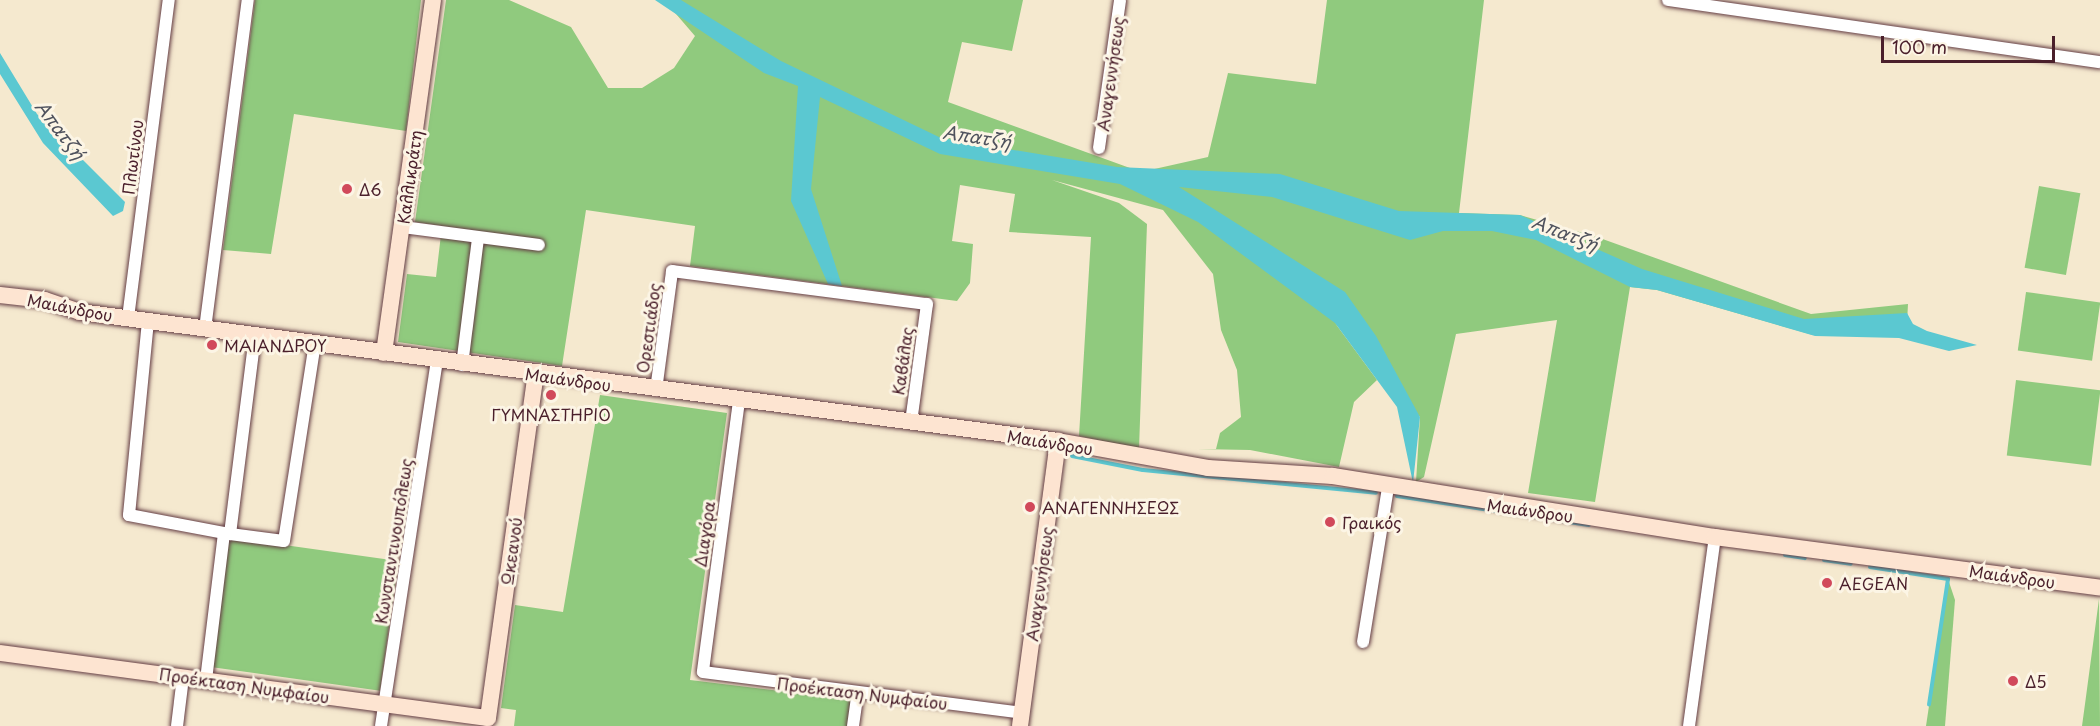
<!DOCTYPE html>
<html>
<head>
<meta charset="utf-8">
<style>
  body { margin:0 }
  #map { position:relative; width:2100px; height:726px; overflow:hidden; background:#f5e9cf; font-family:"Playpen Sans",sans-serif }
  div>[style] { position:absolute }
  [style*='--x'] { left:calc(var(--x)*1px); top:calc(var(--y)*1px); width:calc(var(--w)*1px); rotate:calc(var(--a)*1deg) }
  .green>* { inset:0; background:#90ca7e; transform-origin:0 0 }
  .water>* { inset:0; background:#5bc8d1 }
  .stream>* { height:4px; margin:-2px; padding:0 2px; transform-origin:2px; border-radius:2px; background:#5bc8d1 }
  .roads { filter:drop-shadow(0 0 2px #643d44) drop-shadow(0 0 2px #643d44) }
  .street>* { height:12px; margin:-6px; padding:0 6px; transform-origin:6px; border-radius:6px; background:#fff }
  .secondary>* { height:16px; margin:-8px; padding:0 8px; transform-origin:8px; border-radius:8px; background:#fde4d1 }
  .dots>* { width:16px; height:16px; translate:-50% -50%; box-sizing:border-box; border:3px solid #fcf5e5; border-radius:50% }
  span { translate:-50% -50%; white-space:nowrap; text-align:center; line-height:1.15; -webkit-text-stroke:6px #fcf5e5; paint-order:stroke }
  .street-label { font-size:16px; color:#4a1f2b }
  .poi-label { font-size:16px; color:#4a1f2b }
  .left { translate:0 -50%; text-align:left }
  .water-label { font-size:18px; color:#4f525d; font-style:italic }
  .scale { position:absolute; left:1881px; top:36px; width:174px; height:27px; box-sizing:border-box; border:3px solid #4a1f2b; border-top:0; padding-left:8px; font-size:18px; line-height:21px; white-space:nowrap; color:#4a1f2b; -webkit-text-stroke:4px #fcf5e5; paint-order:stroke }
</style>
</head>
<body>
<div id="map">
  <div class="green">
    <div style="clip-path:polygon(255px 0,421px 0,406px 131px,294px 114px,271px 254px,223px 250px)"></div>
    <div style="clip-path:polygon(446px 0,509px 0,571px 27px,608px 88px,642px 88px,674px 68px,695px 36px,664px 0,1023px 0,1012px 51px,962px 42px,948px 102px,1141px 172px,1208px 157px,1228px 73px,1316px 84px,1327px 0,1484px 0,1459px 213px,1520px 215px,1597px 237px,1811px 314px,1908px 304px,1907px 323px,1813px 335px,1657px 290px,1630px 287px,1595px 502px,1528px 493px,1557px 320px,1456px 334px,1424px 477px,1416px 482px,1420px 417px,1335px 323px,1377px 380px,1354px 402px,1339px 467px,1250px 450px,1197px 449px,1216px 449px,1220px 433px,1241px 417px,1237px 370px,1221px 330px,1213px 274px,1163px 210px,1052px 180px,1119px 203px,1147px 224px,1139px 449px,1079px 436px,1091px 237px,1009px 232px,1015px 194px,960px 185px,952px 241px,973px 244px,970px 283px,957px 301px,690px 266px,695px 226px,586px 210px,562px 366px,398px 342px,407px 274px,436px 277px,442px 226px,415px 222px)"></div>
    <div style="left:2039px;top:186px;width:42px;height:83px;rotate:10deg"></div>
    <div style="left:2026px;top:292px;width:75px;height:59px;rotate:8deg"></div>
    <div style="left:2016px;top:380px;width:85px;height:76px;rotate:7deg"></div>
    <div style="clip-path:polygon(600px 395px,727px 413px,690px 680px,853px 700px,850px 726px,514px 726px,516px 710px,501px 708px,515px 605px,563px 612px)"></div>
    <div style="left:227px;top:537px;width:173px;height:131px;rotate:8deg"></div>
    <div style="clip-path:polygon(1948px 579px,1955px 600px,1945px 726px,1926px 726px)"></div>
    <div style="clip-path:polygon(2099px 599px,2100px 726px,2082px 726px,2085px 704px)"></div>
  </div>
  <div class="water">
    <div style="clip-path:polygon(655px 0,681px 0,781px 61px,941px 138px,1117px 167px,1280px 174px,1399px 211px,1520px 215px,1642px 269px,1804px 319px,1907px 313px,1913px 324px,1927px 331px,1977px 345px,1949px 351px,1899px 338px,1815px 336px,1657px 290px,1630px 287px,1536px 240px,1492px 231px,1443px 231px,1410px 240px,1272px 197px,1179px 187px,1345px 292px,1376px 336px,1420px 417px,1413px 483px,1397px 407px,1335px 323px,1198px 222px,1120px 184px,940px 154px,820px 97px,811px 189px,842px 286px,828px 284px,791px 201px,798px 86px,764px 73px)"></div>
    <div style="clip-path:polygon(0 53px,37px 114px,125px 202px,123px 211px,113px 216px,43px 143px,0 74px)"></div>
  </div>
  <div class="stream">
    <div style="--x:1072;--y:456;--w:72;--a:11.2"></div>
    <div style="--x:1143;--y:470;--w:234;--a:5.6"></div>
    <div style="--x:1397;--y:496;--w:194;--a:8.6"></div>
    <div style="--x:1785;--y:555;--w:20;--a:9"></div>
    <div style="--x:1824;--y:560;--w:27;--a:8"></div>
    <div style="--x:1870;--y:567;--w:79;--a:8.7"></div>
    <div style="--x:1948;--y:579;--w:127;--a:98.6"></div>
  </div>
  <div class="roads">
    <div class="street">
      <div style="--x:1668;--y:0;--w:436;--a:8.2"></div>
      <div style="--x:1099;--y:148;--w:149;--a:-81.9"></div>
      <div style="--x:403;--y:227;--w:137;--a:7.5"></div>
      <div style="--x:128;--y:318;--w:321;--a:-82.7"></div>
      <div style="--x:148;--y:321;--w:195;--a:95.6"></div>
      <div style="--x:129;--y:515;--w:103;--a:10.7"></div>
      <div style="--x:230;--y:534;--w:54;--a:7.4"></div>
      <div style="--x:284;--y:541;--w:199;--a:-81.1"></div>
      <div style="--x:205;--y:329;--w:332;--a:-82.6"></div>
      <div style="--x:462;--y:365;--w:128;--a:-82.8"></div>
      <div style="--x:656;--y:390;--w:120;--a:-82.3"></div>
      <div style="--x:672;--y:271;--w:257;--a:7.4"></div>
      <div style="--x:927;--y:304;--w:120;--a:97.7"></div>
      <div style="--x:739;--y:401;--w:273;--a:97.6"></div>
      <div style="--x:703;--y:672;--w:322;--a:7.3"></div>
      <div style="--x:230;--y:534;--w:200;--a:-82.8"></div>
      <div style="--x:1363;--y:642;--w:157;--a:-80.8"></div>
      <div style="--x:206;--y:680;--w:148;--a:-83"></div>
      <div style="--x:177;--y:726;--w:49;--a:-83"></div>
      <div style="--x:381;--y:726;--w:369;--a:-81.3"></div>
      <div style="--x:853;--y:726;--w:34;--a:-82"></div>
      <div style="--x:1689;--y:726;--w:191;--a:-82.2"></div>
    </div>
    <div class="secondary">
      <div style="--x:0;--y:295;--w:45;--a:6.3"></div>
      <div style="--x:45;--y:300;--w:37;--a:19"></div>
      <div style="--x:80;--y:312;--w:986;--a:7.51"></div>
      <div style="--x:1058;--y:441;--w:152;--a:10.2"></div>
      <div style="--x:1208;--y:468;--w:125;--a:3.7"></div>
      <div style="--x:1333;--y:476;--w:387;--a:9.1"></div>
      <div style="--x:1715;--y:537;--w:388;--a:7.5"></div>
      <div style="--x:384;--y:353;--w:356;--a:-82.1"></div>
      <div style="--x:0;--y:653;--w:492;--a:7.6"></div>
      <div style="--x:488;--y:718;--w:347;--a:-82.1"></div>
      <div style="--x:1020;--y:726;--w:288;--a:-82.4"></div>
    </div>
  </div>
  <div class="dots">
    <div style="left:347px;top:189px;background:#d1495b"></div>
    <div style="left:212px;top:345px;background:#d1495b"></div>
    <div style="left:551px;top:395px;background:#d1495b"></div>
    <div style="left:1030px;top:507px;background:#d1495b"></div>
    <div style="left:1330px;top:522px;background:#d1495b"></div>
    <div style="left:1827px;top:583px;background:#d1495b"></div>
    <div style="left:2013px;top:681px;background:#d1495b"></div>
  </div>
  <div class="street-label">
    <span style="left:1110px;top:74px;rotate:-82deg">Αναγεννήσεως</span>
    <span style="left:132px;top:157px;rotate:-83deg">Πλωτίνου</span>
    <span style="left:409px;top:177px;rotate:-82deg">Καλλικράτη</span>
    <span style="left:70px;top:307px;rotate:11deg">Μαιάνδρου</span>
    <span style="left:648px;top:328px;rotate:-82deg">Ορεστιάδος</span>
    <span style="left:902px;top:361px;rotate:-82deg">Καβάλας</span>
    <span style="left:568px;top:379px;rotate:8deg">Μαιάνδρου</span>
    <span style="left:1050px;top:442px;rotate:9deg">Μαιάνδρου</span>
    <span style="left:1530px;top:510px;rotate:8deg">Μαιάνδρου</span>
    <span style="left:704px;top:534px;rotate:-82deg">Διαγόρα</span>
    <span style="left:393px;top:541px;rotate:-81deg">Κωνσταντινουπόλεως</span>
    <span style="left:511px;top:551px;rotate:-82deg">Ωκεανού</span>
    <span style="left:2012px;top:576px;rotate:8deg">Μαιάνδρου</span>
    <span style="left:1039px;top:584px;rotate:-82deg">Αναγεννήσεως</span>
    <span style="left:244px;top:685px;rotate:8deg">Προέκταση Νυμφαίου</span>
    <span style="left:862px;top:693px;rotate:7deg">Προέκταση Νυμφαίου</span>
  </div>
  <div class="poi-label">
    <span class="left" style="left:359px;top:189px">Δ6</span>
    <span class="left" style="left:224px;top:345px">ΜΑΙΑΝΔΡΟΥ</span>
    <span style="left:551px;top:414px">ΓΥΜΝΑΣΤΗΡΙΟ</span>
    <span class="left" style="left:1042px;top:507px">ΑΝΑΓΕΝΝΗΣΕΩΣ</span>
    <span class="left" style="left:1342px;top:522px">Γραικός</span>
    <span class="left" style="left:1839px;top:583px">AEGEAN</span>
    <span class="left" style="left:2025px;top:681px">Δ5</span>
  </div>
  <div class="water-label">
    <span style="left:60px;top:130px;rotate:53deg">Απατζή</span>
    <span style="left:977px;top:137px;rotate:9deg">Απατζή</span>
    <span style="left:1565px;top:233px;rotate:21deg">Απατζή</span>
  </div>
  <div class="scale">100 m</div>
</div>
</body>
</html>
